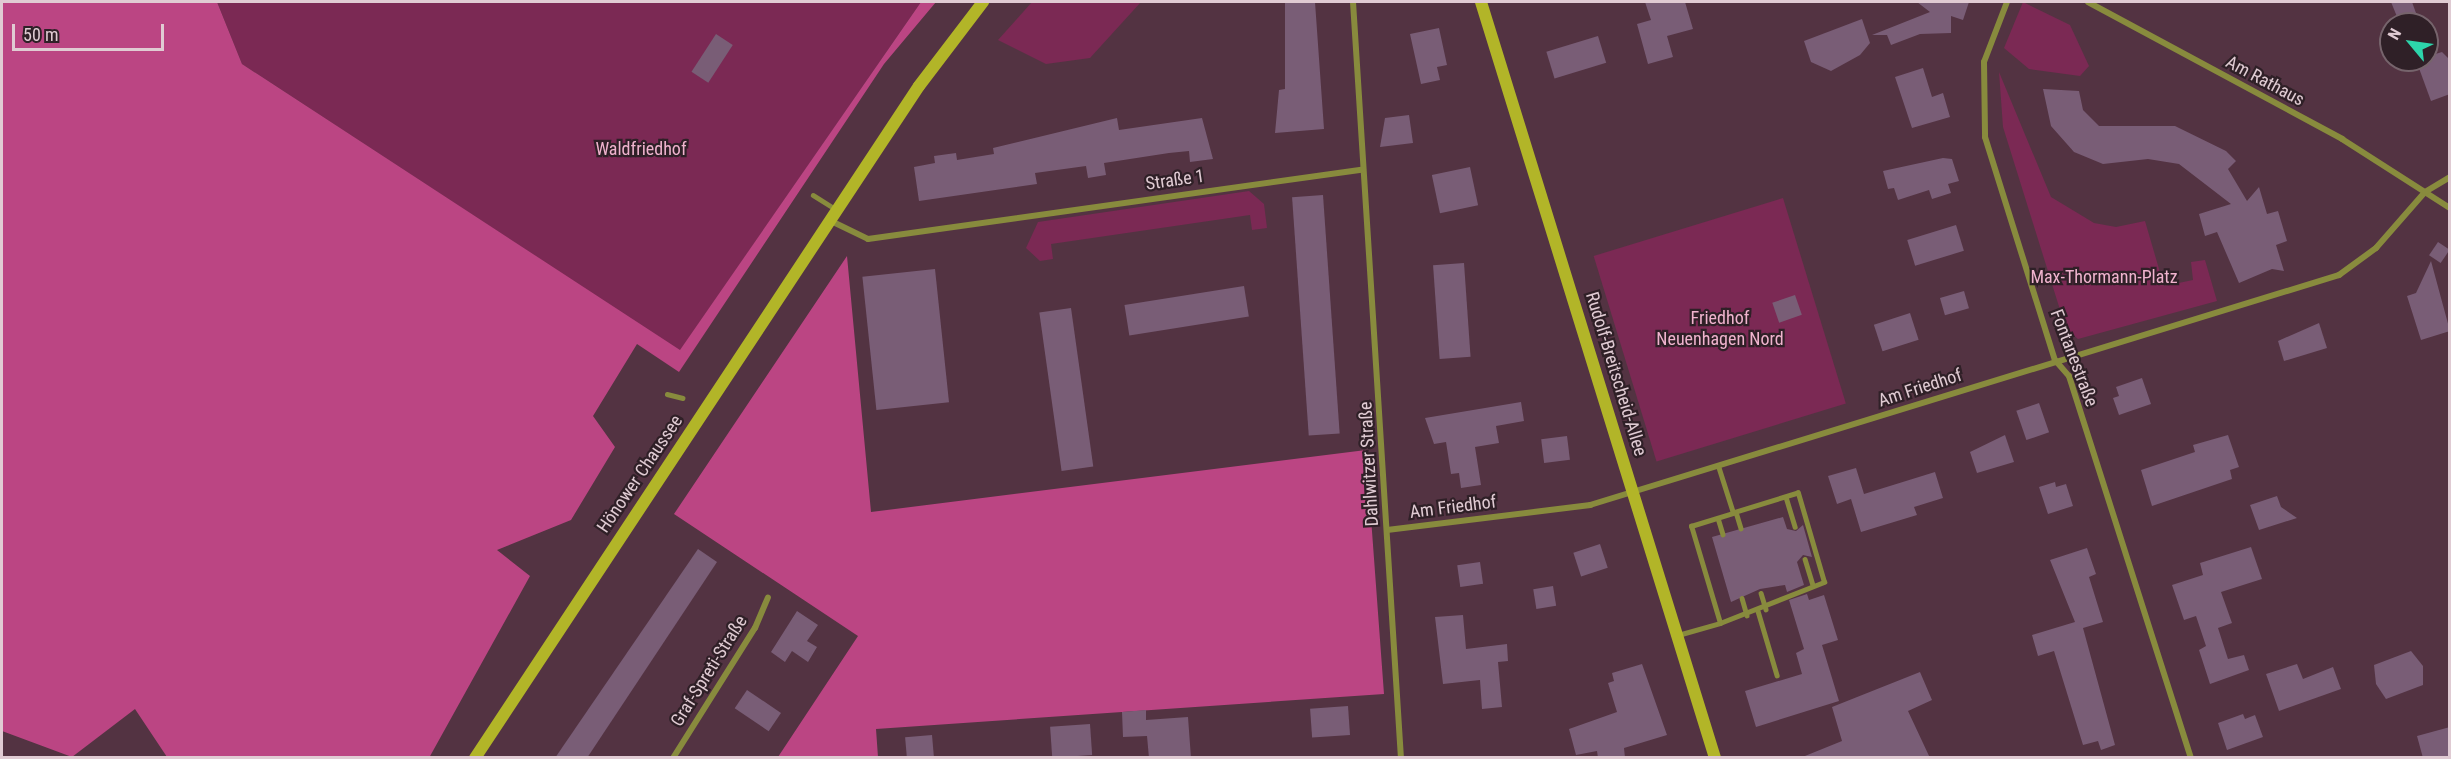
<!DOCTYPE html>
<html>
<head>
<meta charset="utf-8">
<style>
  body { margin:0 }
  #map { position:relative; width:2451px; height:759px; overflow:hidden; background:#533342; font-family:"Roboto Condensed",sans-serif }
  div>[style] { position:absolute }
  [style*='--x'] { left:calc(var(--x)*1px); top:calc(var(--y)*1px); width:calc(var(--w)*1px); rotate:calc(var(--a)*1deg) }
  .green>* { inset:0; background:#7b2954; transform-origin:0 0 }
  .forest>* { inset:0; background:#bb4583 }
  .building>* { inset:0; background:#795d76; transform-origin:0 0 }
  .lane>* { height:4.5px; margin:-2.25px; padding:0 2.25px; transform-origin:2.25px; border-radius:2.25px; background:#888b3d }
  .street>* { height:6px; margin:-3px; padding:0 3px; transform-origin:3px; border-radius:3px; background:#888b3d }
  .secondary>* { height:12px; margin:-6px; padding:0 6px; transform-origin:6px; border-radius:6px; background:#b2b528 }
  span { translate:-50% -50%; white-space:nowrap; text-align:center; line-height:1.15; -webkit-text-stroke:4.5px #2f2027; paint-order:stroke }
  .street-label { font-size:18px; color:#e0cbd3 }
  .park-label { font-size:18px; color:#f0b3ce }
  .frame { position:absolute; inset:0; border:3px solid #e0cbd3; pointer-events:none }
  .north { position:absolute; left:2379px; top:12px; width:60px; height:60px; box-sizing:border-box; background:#2f2027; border:2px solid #76646c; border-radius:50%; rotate:299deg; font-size:16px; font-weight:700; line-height:24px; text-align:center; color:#e0cbd3 }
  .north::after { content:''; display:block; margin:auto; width:21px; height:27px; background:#2dd5ab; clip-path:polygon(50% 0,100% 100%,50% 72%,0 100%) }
  .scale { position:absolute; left:12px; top:24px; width:152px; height:27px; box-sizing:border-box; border:3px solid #e0cbd3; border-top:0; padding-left:8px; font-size:18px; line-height:21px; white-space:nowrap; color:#e0cbd3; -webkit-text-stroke:4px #2f2027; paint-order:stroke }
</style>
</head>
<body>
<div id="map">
  <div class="green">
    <div style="clip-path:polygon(217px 2px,921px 2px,680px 351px,242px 64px)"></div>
    <div style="clip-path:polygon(1032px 2px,1141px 2px,1090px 58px,1046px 64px,998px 40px)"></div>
    <div style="clip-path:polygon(2023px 2px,2070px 25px,2089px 66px,2080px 76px,2029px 69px,2004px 48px)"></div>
    <div style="clip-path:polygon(1999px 72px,2051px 197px,2094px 223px,2116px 227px,2145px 221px,2164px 286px,2193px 280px,2191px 262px,2205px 260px,2217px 301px,2078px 339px,2066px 329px,2003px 127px)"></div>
    <div style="clip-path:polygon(1249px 191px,1264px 204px,1267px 228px,1252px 230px,1250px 215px,1051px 244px,1053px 259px,1040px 261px,1026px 248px,1038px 222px)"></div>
    <div style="left:1783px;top:198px;width:215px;height:198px;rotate:73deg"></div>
  </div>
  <div class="forest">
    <div style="clip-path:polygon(2px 2px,217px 2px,242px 64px,680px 350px,921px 2px,936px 2px,884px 64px,679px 372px,637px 344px,593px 416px,615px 447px,571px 520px,497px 550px,530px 576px,429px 758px,167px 757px,135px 709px,72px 757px,2px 731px)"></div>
    <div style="clip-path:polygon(847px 256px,871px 512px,1366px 450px,1384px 694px,876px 729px,878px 757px,778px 757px,858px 636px,674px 514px)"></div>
  </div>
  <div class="building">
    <div style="clip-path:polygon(1315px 2px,1324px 129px,1275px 133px,1279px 90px,1285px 89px,1285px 3px)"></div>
    <div style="clip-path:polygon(1645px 2px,1685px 2px,1693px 29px,1667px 36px,1673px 57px,1648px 64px,1637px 24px,1651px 20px)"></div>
    <div style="clip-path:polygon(1917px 2px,1969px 2px,1963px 20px,1951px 16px,1951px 33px,1920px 34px,1891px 45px,1887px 35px,1872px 35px,1930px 12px)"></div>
    <div style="clip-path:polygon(2391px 2px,2412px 2px,2420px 24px,2400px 24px)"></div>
    <div style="clip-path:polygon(1862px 19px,1870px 43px,1860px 55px,1831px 71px,1811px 62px,1804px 41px)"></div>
    <div style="clip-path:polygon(1439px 28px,1447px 65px,1437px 67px,1440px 80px,1421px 84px,1410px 34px)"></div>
    <div style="left:716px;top:34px;width:20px;height:45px;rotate:33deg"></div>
    <div style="left:1598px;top:36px;width:28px;height:54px;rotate:73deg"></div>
    <div style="clip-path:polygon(2442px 52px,2450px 60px,2450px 94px,2431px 101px,2416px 60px)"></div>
    <div style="clip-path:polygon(1923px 68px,1932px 97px,1943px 93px,1950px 117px,1912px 128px,1895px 77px)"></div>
    <div style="clip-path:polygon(2043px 89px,2079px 91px,2083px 110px,2099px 126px,2175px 126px,2226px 151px,2236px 161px,2228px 169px,2247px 201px,2259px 187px,2267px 214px,2278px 211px,2287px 241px,2276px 245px,2284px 271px,2272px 269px,2239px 283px,2217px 232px,2205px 236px,2199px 214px,2231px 204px,2179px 164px,2148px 159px,2103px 164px,2074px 152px,2051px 126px)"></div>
    <div style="clip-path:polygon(1409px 115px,1413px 143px,1380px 147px,1385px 118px)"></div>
    <div style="clip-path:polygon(1117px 118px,1119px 130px,1202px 118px,1213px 159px,1190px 162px,1189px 151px,1169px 153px,1104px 163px,1106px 175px,1088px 178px,1086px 166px,1035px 173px,1037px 184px,919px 201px,914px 167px,935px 163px,934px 156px,956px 153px,957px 160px,994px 154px,993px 148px)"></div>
    <div style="clip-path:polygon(1943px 158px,1952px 159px,1959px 181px,1948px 184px,1951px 193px,1932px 199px,1929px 190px,1898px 200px,1894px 188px,1888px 189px,1883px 171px)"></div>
    <div style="left:1470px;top:167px;width:39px;height:39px;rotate:78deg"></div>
    <div style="left:1323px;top:195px;width:239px;height:31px;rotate:86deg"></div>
    <div style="left:1956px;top:225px;width:27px;height:51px;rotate:73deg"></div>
    <div style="left:2438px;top:242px;width:14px;height:16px;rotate:34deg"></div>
    <div style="clip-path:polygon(2431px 261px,2450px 331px,2421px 340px,2407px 296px,2416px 293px)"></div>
    <div style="left:1464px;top:263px;width:94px;height:31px;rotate:86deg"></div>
    <div style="left:935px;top:269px;width:134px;height:73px;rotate:84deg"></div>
    <div style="left:1244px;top:286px;width:31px;height:121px;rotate:81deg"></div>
    <div style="left:1964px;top:291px;width:18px;height:25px;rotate:74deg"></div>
    <div style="left:1795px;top:295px;width:21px;height:24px;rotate:71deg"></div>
    <div style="left:1071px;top:308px;width:160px;height:32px;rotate:82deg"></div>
    <div style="left:1910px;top:313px;width:28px;height:38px;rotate:72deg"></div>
    <div style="clip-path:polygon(2319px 323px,2327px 348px,2284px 361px,2278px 341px)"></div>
    <div style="clip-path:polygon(2142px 378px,2151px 404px,2119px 415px,2113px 398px,2119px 396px,2116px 387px)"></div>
    <div style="clip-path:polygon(1521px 402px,1524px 421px,1496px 426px,1499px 443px,1475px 447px,1481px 485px,1461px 488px,1459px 473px,1451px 474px,1446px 442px,1434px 444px,1425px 418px)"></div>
    <div style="left:2039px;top:403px;width:31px;height:24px;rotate:71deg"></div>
    <div style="clip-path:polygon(2005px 435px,2014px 462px,1977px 473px,1970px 452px)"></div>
    <div style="clip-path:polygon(2228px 435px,2239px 467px,2230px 470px,2232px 479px,2152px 506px,2141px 470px,2195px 452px,2193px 445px)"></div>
    <div style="left:1567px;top:436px;width:24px;height:26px;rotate:83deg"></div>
    <div style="clip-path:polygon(1856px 468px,1864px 494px,1935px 472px,1943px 498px,1914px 507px,1917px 515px,1861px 532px,1851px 499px,1837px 504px,1828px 476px)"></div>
    <div style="clip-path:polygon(2055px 482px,2056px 487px,2066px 484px,2073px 506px,2048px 514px,2039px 487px)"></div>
    <div style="clip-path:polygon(2277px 496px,2281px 507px,2297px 518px,2259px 530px,2250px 505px)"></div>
    <div style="clip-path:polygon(1783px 517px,1787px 529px,1796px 531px,1803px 525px,1812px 557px,1803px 555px,1797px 562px,1804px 585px,1787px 592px,1785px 585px,1760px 589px,1731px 602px,1712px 537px)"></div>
    <div style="left:1600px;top:544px;width:25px;height:28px;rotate:72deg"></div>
    <div style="clip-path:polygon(2251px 547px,2262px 579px,2221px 592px,2232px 623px,2218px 628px,2228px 659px,2244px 655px,2249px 670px,2210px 684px,2199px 650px,2206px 646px,2196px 616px,2184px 620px,2172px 585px,2203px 575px,2200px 563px)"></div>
    <div style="clip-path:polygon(2087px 548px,2096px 574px,2089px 577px,2103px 622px,2083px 628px,2115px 745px,2101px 750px,2098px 741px,2083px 745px,2054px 651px,2038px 656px,2032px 635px,2075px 622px,2050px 560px)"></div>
    <div style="clip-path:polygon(698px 549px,717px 562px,587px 758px,555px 758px)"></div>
    <div style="left:1480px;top:562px;width:22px;height:23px;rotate:82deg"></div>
    <div style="left:1553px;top:586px;width:20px;height:20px;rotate:81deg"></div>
    <div style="clip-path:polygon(1807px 594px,1809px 600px,1824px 595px,1838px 640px,1822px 645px,1839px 701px,1756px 727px,1745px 691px,1802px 674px,1796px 653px,1804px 649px,1789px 600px)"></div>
    <div style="clip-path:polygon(797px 611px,818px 625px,807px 641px,817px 647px,808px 662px,792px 651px,785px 662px,771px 652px)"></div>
    <div style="clip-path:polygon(1463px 615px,1466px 649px,1507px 644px,1508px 661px,1498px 662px,1502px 707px,1482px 709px,1480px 680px,1443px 684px,1435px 617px)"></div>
    <div style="clip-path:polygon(2411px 651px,2423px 666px,2423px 685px,2386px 699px,2376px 684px,2374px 665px)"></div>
    <div style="clip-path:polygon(1642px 664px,1667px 735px,1624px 748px,1625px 758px,1598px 758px,1597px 751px,1576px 755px,1569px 729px,1617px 712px,1608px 683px,1614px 681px,1612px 673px)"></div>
    <div style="clip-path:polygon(2297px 664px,2303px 679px,2333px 667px,2341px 689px,2279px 711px,2266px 674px)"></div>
    <div style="clip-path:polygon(1920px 672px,1932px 700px,1908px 711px,1930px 758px,1800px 758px,1842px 741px,1832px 707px)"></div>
    <div style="left:747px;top:690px;width:41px;height:22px;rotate:34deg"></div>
    <div style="left:1348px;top:706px;width:29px;height:38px;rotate:86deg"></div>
    <div style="clip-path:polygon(1146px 710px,1146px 720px,1188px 717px,1191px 758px,1149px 758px,1147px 736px,1123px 737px,1122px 712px)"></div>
    <div style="clip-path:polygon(2243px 714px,2245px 719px,2255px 715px,2263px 737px,2227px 750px,2218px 723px)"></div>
    <div style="left:1090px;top:724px;width:31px;height:40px;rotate:86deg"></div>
    <div style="clip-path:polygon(2450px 727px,2450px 758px,2423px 758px,2417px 736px)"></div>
    <div style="left:932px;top:735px;width:23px;height:27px;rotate:85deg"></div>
  </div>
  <div class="lane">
    <div style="--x:813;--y:195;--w:26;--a:32"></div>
    <div style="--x:667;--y:394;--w:16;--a:14"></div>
    <div style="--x:1786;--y:497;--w:31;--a:73"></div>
    <div style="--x:1736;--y:512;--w:17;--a:73"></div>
    <div style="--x:1718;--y:518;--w:17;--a:73"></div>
    <div style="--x:1805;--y:559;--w:28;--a:73"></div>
    <div style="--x:1761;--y:593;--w:17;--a:73"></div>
    <div style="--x:1742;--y:598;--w:18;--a:74"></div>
    <div style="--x:1758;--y:611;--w:67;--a:73.5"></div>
    <div style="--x:1720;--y:623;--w:112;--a:-21.5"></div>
    <div style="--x:1824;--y:582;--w:93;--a:-106.3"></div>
    <div style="--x:1798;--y:493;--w:68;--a:162.9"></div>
    <div style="--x:1678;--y:635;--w:44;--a:-15.9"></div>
    <div style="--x:1720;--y:623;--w:101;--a:-106.6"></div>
    <div style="--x:1691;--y:526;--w:44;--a:-17.2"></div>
    <div style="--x:1733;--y:513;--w:49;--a:-107.7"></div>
  </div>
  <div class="street">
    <div style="--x:1353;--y:2;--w:758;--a:86.37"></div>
    <div style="--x:2007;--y:2;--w:64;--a:111"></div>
    <div style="--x:1984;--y:62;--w:75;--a:89.2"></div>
    <div style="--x:1985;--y:137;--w:234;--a:72.6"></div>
    <div style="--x:2055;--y:360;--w:21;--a:49"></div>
    <div style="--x:2069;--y:376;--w:401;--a:72.3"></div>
    <div style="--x:2088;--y:2;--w:289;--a:28.3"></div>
    <div style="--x:2342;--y:139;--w:128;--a:32.6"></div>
    <div style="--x:831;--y:221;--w:41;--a:25.9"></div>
    <div style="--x:868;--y:239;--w:500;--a:-8"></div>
    <div style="--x:1387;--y:530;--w:205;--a:-7"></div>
    <div style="--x:1590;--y:505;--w:784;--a:-17.07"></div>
    <div style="--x:2339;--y:275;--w:46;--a:-36.1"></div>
    <div style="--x:2376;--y:248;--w:74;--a:-48.8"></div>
    <div style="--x:2425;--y:192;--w:29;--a:-31"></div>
    <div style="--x:673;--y:758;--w:154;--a:-57.8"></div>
    <div style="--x:755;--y:628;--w:33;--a:-67"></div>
  </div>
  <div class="secondary">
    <div style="--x:1481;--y:2;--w:791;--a:72.8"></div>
    <div style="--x:475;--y:758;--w:805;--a:-56.55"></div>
    <div style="--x:919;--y:86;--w:106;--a:-52.7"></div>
  </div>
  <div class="street-label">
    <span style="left:2265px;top:81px;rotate:28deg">Am Rathaus</span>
    <span style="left:1175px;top:180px;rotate:-8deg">Straße 1</span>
    <span style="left:2074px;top:358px;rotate:69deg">Fontanestraße</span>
    <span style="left:1616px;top:374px;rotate:73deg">Rudolf-Breitscheid-Allee</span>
    <span style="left:1920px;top:388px;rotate:-18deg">Am Friedhof</span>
    <span style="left:1369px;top:464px;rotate:-93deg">Dahlwitzer Straße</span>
    <span style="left:640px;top:474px;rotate:-56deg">Hönower Chaussee</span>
    <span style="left:1453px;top:507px;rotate:-7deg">Am Friedhof</span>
    <span style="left:709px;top:671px;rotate:-58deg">Graf-Spreti-Straße</span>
  </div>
  <div class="park-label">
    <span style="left:641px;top:149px">Waldfriedhof</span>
    <span style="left:2104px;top:277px">Max-Thormann-Platz</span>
    <span style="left:1720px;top:329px">Friedhof<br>Neuenhagen Nord</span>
  </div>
  <div class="frame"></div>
  <div class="north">N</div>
  <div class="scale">50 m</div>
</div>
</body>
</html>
